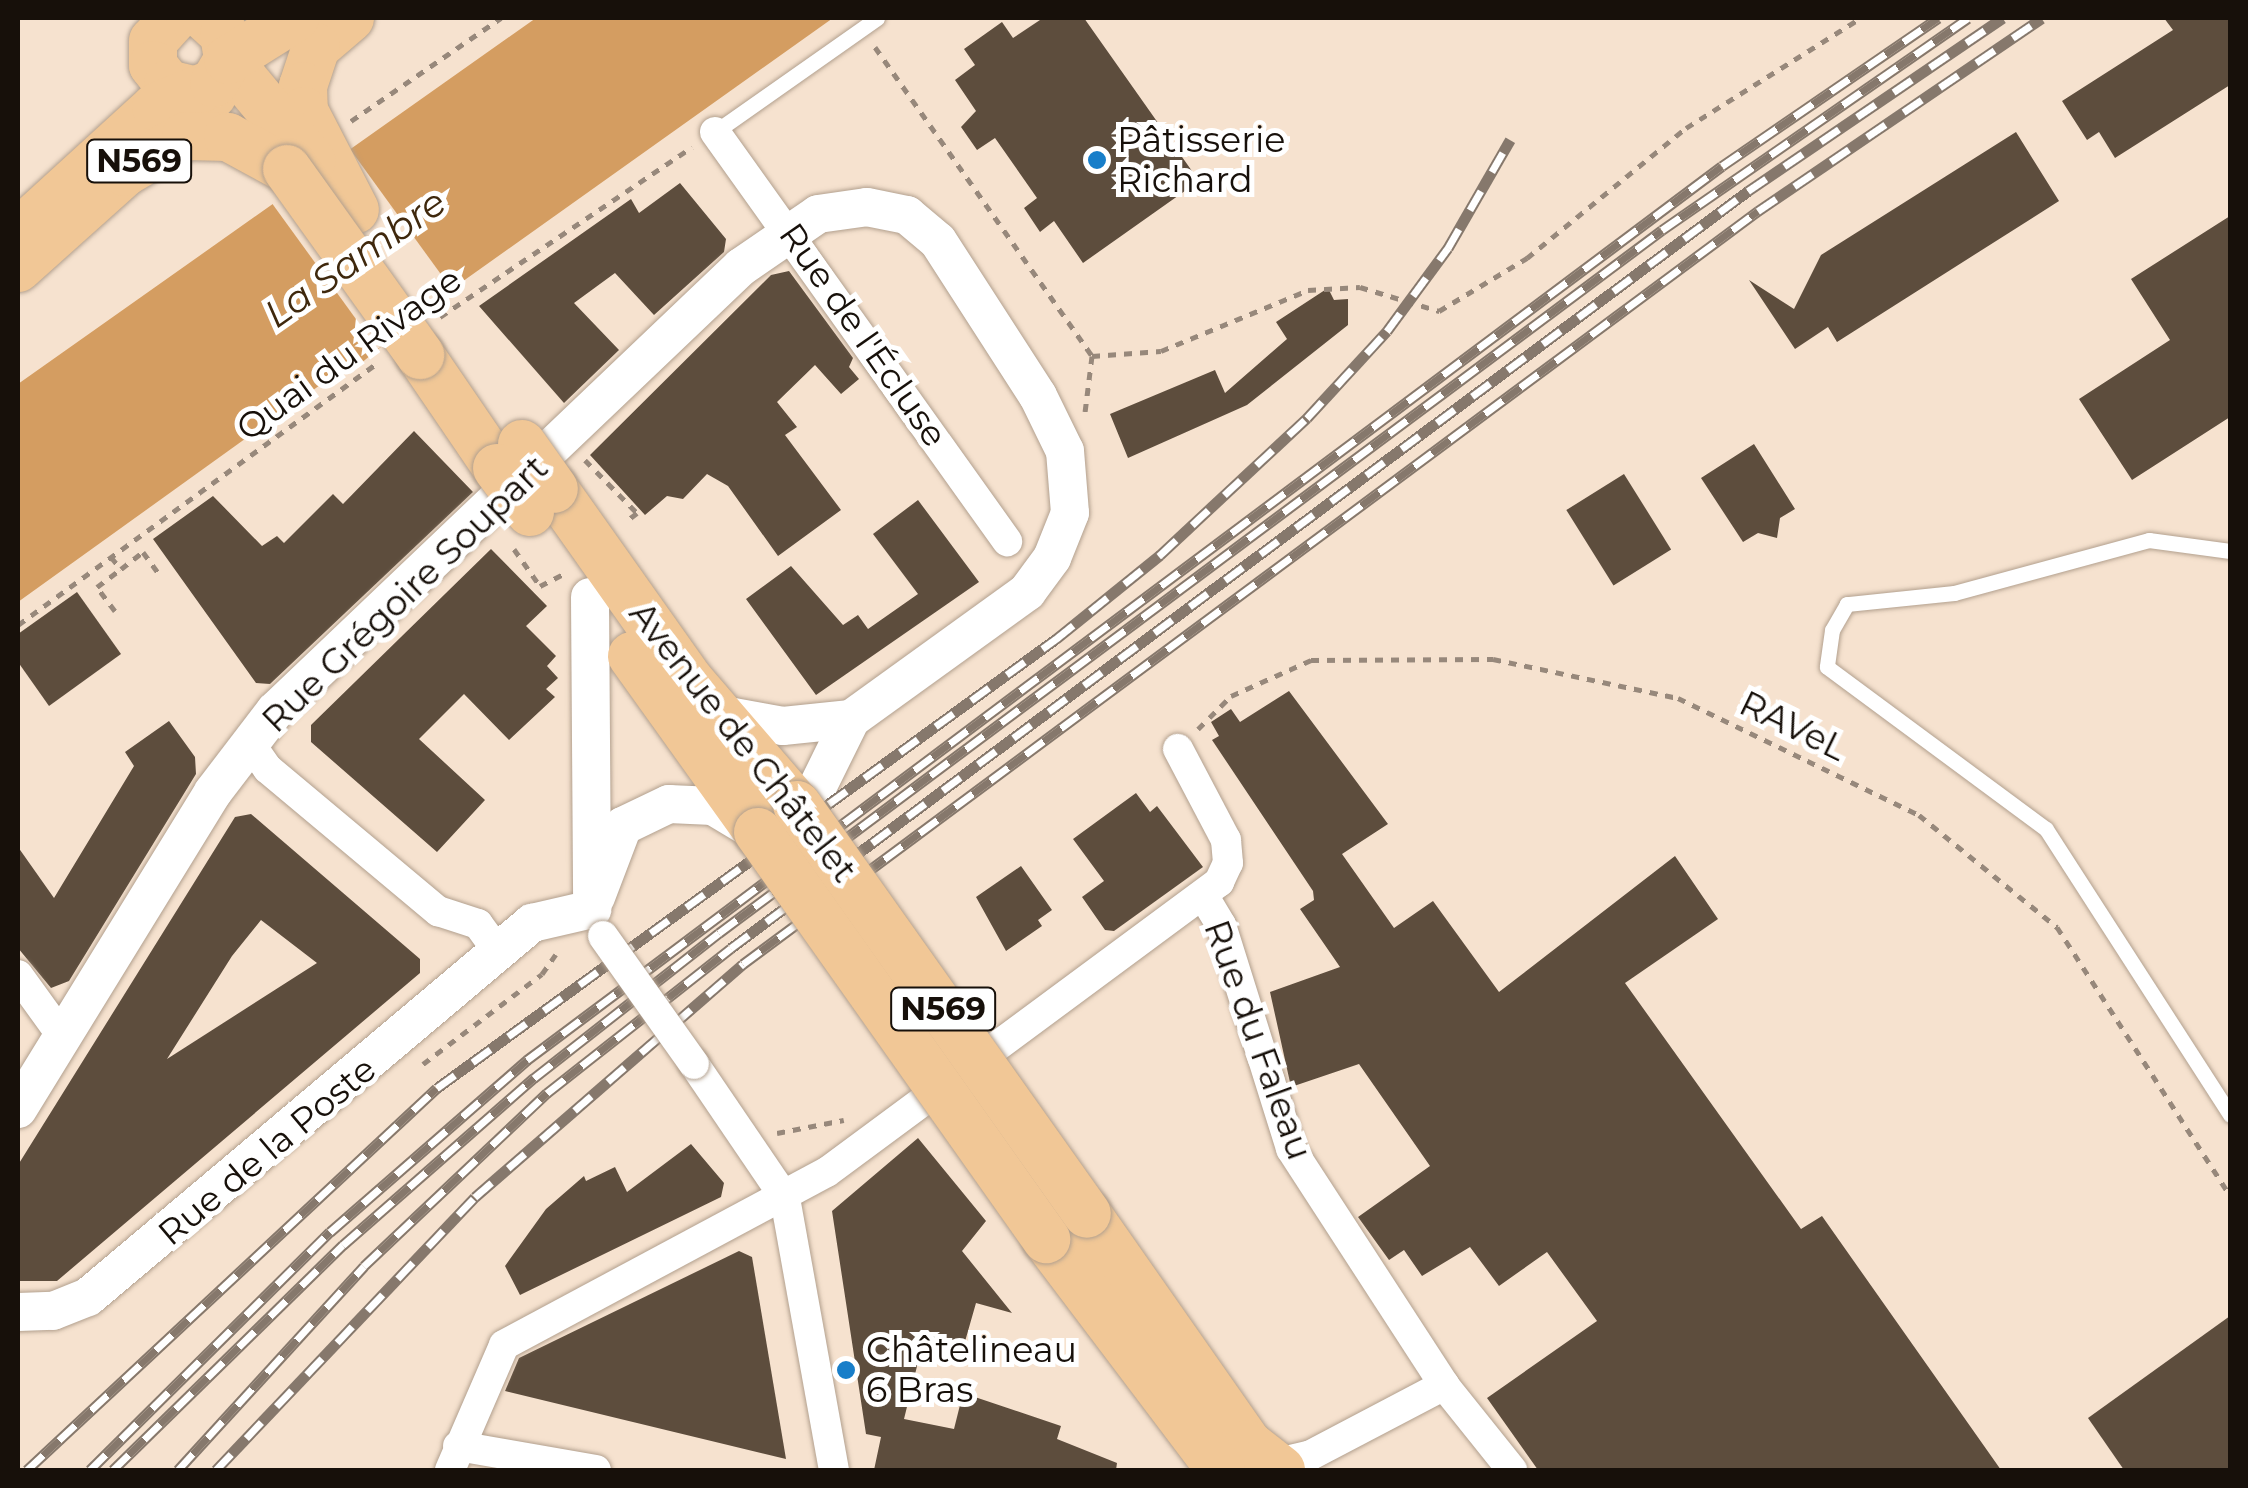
<!DOCTYPE html>
<html>
<head>
<meta charset="utf-8">
<style>
  body { margin:0 }
  #map { position:relative; width:2248px; height:1488px; overflow:hidden; background:#f6e2cf; font-family:Montserrat,sans-serif }
  div>[style] { position:absolute }
  [style*='--x'] { left:calc(var(--x)*1px); top:calc(var(--y)*1px); width:calc(var(--w)*1px); rotate:calc(var(--a)*1deg) }
  .water>* { inset:0; background:#d49d61 }
  .pier>* { inset:0; background:#f6e2cf; transform-origin:0 0 }
  .building>* { inset:0; background:#5d4d3d; transform-origin:0 0 }
  .path>* { height:5px; margin-top:-2.5px; transform-origin:0; background:repeating-linear-gradient(90deg,#97887b 0 8px,transparent 0 16px) }
  .roads { filter:drop-shadow(0 0 2px #b2a08e) drop-shadow(0 0 2px #b2a08e) }
  .service>* { height:15px; margin:-7.5px; padding:0 7.5px; transform-origin:7.5px; border-radius:7.5px; background:#fff }
  .minor>* { height:30px; margin:-15px; padding:0 15px; transform-origin:15px; border-radius:15px; background:#fff }
  .tertiary>* { height:38px; margin:-19px; padding:0 19px; transform-origin:19px; border-radius:19px; background:#fff }
  .primary>* { height:48px; margin:-24px; padding:0 24px; transform-origin:24px; border-radius:24px; background:#f1c796 }
  .rail>* { height:11px; margin-top:-5.5px; transform-origin:0; background:repeating-linear-gradient(90deg,#fff 0 22px,#86786c 0 44px); box-sizing:border-box; border-block:2px solid #86786c }
  .bridges { filter:drop-shadow(0 0 2px #b2a08e) drop-shadow(0 0 2px #b2a08e) }
  .minor-bridge>* { height:30px; margin:-15px; padding:0 15px; transform-origin:15px; border-radius:15px; background:#fff }
  .primary-bridge>* { height:48px; margin:-24px; padding:0 24px; transform-origin:24px; border-radius:24px; background:#f1c796 }
  .dots>* { width:28px; height:28px; translate:-50% -50%; box-sizing:border-box; border:5px solid #fff; border-radius:50% }
  span { translate:-50% -50%; white-space:nowrap; text-align:center; line-height:1.15; -webkit-text-stroke:10px #fff; paint-order:stroke }
  .shield-label span { padding:2px 8px; background:#fff; border:2px solid; border-radius:8px; -webkit-text-stroke-width:0 }
  .shield-label { font-size:32px; color:#17100a; font-weight:700 }
  .poi-label { font-size:35px; color:#17100a }
  .left { translate:0 -50%; text-align:left }
  .street-label { font-size:35px; color:#17100a }
  .water-label { font-size:38px; color:#3f280d; font-style:italic }
  .frame { position:absolute; inset:0; border:20px solid #17100a; pointer-events:none }
</style>
</head>
<body>
<div id="map">
  <div class="water">
    <div style="clip-path:polygon(536px 18px,833px 18px,452px 289px,360px 364px,348px 365px,18px 602px,18px 384px)"></div>
  </div>
  <div class="pier">
    <div style="left:347px;top:145px;width:183px;height:95px;rotate:54deg"></div>
  </div>
  <div class="building">
    <div style="clip-path:polygon(1043px 18px,1084px 18px,1199px 181px,1083px 263px,1054px 221px,1040px 232px,1024px 208px,1037px 198px,995px 138px,977px 150px,961px 127px,976px 111px,955px 80px,975px 65px,964px 49px,1002px 22px,1013px 38px)"></div>
    <div style="clip-path:polygon(2164px 18px,2230px 18px,2230px 85px,2115px 158px,2099px 132px,2087px 140px,2062px 101px,2173px 30px)"></div>
    <div style="clip-path:polygon(2016px 132px,2059px 201px,1837px 342px,1828px 327px,1795px 349px,1749px 280px,1794px 309px,1821px 255px)"></div>
    <div style="clip-path:polygon(680px 183px,726px 239px,724px 252px,654px 315px,615px 273px,574px 303px,619px 350px,564px 403px,479px 306px,631px 199px,639px 213px)"></div>
    <div style="clip-path:polygon(2230px 216px,2230px 417px,2132px 480px,2079px 399px,2170px 340px,2131px 279px)"></div>
    <div style="clip-path:polygon(789px 271px,853px 358px,849px 367px,859px 379px,841px 394px,815px 365px,777px 402px,797px 427px,785px 435px,841px 510px,778px 556px,728px 486px,707px 474px,683px 499px,667px 496px,645px 515px,590px 455px,771px 275px)"></div>
    <div style="clip-path:polygon(1328px 288px,1334px 300px,1348px 299px,1348px 325px,1247px 405px,1128px 458px,1110px 414px,1215px 370px,1225px 393px,1287px 339px,1276px 322px)"></div>
    <div style="clip-path:polygon(414px 431px,473px 492px,270px 684px,256px 683px,153px 539px,213px 496px,262px 546px,277px 536px,284px 543px,333px 494px,343px 504px)"></div>
    <div style="clip-path:polygon(1754px 444px,1795px 509px,1780px 518px,1777px 538px,1758px 533px,1743px 542px,1701px 478px)"></div>
    <div style="left:1624px;top:474px;width:89px;height:68px;rotate:58deg"></div>
    <div style="clip-path:polygon(918px 500px,979px 582px,816px 695px,746px 599px,791px 566px,843px 625px,858px 615px,868px 629px,918px 594px,873px 534px)"></div>
    <div style="clip-path:polygon(491px 549px,547px 606px,526px 626px,556px 656px,547px 666px,558px 678px,546px 689px,555px 697px,509px 740px,464px 694px,419px 739px,485px 800px,437px 852px,311px 742px,311px 725px)"></div>
    <div style="clip-path:polygon(77px 592px,121px 654px,49px 706px,18px 662px,18px 634px)"></div>
    <div style="clip-path:polygon(1289px 691px,1388px 824px,1342px 854px,1394px 928px,1433px 901px,1499px 992px,1675px 856px,1718px 919px,1625px 983px,1801px 1229px,1822px 1216px,2001px 1470px,1538px 1470px,1487px 1398px,1597px 1321px,1547px 1252px,1499px 1286px,1470px 1247px,1422px 1276px,1404px 1250px,1389px 1260px,1358px 1217px,1430px 1166px,1359px 1064px,1291px 1087px,1270px 992px,1340px 967px,1300px 909px,1314px 900px,1313px 891px,1212px 740px,1219px 736px,1211px 722px,1231px 709px,1240px 722px)"></div>
    <div style="clip-path:polygon(169px 721px,195px 757px,196px 774px,69px 981px,51px 988px,18px 948px,18px 847px,54px 898px,134px 766px,125px 752px)"></div>
    <div style="clip-path:polygon(1136px 793px,1150px 812px,1157px 806px,1203px 867px,1114px 931px,1105px 930px,1082px 897px,1104px 881px,1073px 839px)"></div>
    <div style="clip-path:polygon(evenodd,251px 814px,420px 959px,420px 973px,57px 1281px,18px 1281px,18px 1165px,235px 817px,251px 814px,261px 920px,317px 963px,167px 1059px,232px 956px,261px 920px)"></div>
    <div style="clip-path:polygon(1021px 866px,1052px 910px,1038px 920px,1042px 926px,1006px 951px,976px 897px)"></div>
    <div style="clip-path:polygon(918px 1138px,986px 1221px,962px 1251px,1012px 1313px,976px 1303px,960px 1359px,921px 1350px,904px 1419px,954px 1429px,963px 1393px,1061px 1426px,1057px 1439px,1117px 1463px,1116px 1470px,874px 1470px,881px 1437px,866px 1434px,832px 1211px)"></div>
    <div style="clip-path:polygon(691px 1144px,724px 1183px,721px 1197px,520px 1295px,505px 1266px,546px 1209px,584px 1176px,586px 1181px,615px 1167px,627px 1192px)"></div>
    <div style="clip-path:polygon(739px 1251px,752px 1257px,786px 1459px,505px 1391px,519px 1358px)"></div>
    <div style="clip-path:polygon(2230px 1316px,2230px 1470px,2124px 1470px,2088px 1418px)"></div>
  </div>
  <div class="path">
    <div style="--x:875;--y:47;--w:378;--a:54.9"></div>
    <div style="--x:1092;--y:356;--w:56;--a:97.1"></div>
    <div style="--x:351;--y:121;--w:182;--a:-34.5"></div>
    <div style="--x:440;--y:317;--w:304;--a:-34"></div>
    <div style="--x:1092;--y:356;--w:69;--a:-4.1"></div>
    <div style="--x:1161;--y:351;--w:159;--a:-22.5"></div>
    <div style="--x:1308;--y:290;--w:52;--a:-3.3"></div>
    <div style="--x:1360;--y:287;--w:83;--a:16.9"></div>
    <div style="--x:1439;--y:311;--w:103;--a:-31.1"></div>
    <div style="--x:1527;--y:258;--w:205;--a:-39.3"></div>
    <div style="--x:1686;--y:128;--w:207;--a:-32.2"></div>
    <div style="--x:585;--y:460;--w:74;--a:45.5"></div>
    <div style="--x:637;--y:513;--w:15;--a:143"></div>
    <div style="--x:514;--y:549;--w:45;--a:54.9"></div>
    <div style="--x:540;--y:586;--w:28;--a:-27"></div>
    <div style="--x:111;--y:557;--w:16;--a:50"></div>
    <div style="--x:121;--y:569;--w:28;--a:-38"></div>
    <div style="--x:143;--y:552;--w:31;--a:54"></div>
    <div style="--x:115;--y:611;--w:30;--a:-127"></div>
    <div style="--x:97;--y:587;--w:30;--a:-37"></div>
    <div style="--x:18;--y:625;--w:447;--a:-36.1"></div>
    <div style="--x:1198;--y:729;--w:47;--a:-45"></div>
    <div style="--x:1231;--y:696;--w:88;--a:-24.2"></div>
    <div style="--x:1311;--y:660;--w:182;--a:-0.3"></div>
    <div style="--x:1493;--y:659;--w:189;--a:11.9"></div>
    <div style="--x:1678;--y:698;--w:268;--a:25.9"></div>
    <div style="--x:1919;--y:815;--w:178;--a:39.1"></div>
    <div style="--x:2057;--y:927;--w:319;--a:57.2"></div>
    <div style="--x:423;--y:1064;--w:149;--a:-37.1"></div>
    <div style="--x:542;--y:974;--w:24;--a:-55"></div>
    <div style="--x:777;--y:1133;--w:68;--a:-11"></div>
  </div>
  <div class="roads">
    <div class="service">
      <div style="--x:715;--y:132;--w:198;--a:-35.1"></div>
      <div style="--x:2230;--y:551;--w:82;--a:-172.3"></div>
      <div style="--x:2149;--y:540;--w:202;--a:164.8"></div>
      <div style="--x:1954;--y:593;--w:108;--a:174.1"></div>
      <div style="--x:1847;--y:604;--w:30;--a:120"></div>
      <div style="--x:1832;--y:630;--w:37;--a:98"></div>
      <div style="--x:1827;--y:667;--w:272;--a:36.5"></div>
      <div style="--x:2046;--y:829;--w:340;--a:57.2"></div>
    </div>
    <div class="minor">
      <div style="--x:715;--y:132;--w:503;--a:54.48"></div>
      <div style="--x:251;--y:745;--w:29;--a:55"></div>
      <div style="--x:268;--y:769;--w:222;--a:39.9"></div>
      <div style="--x:438;--y:911;--w:42;--a:18"></div>
      <div style="--x:478;--y:924;--w:36;--a:54"></div>
      <div style="--x:1203;--y:895;--w:35;--a:59"></div>
      <div style="--x:1221;--y:925;--w:235;--a:72.6"></div>
      <div style="--x:1291;--y:1149;--w:281;--a:57"></div>
      <div style="--x:1444;--y:1385;--w:109;--a:51.3"></div>
      <div style="--x:18;--y:975;--w:75;--a:54.2"></div>
      <div style="--x:694;--y:1064;--w:162;--a:55.8"></div>
      <div style="--x:785;--y:1198;--w:276;--a:79.8"></div>
      <div style="--x:458;--y:1446;--w:140;--a:9.9"></div>
      <div style="--x:1273;--y:1464;--w:37;--a:-13"></div>
      <div style="--x:1309;--y:1456;--w:153;--a:-27.7"></div>
      <div style="--x:450;--y:1470;--w:136;--a:-66.6"></div>
      <div style="--x:504;--y:1345;--w:366;--a:-28.2"></div>
      <div style="--x:827;--y:1172;--w:488;--a:-36.5"></div>
      <div style="--x:1219;--y:882;--w:21;--a:-65"></div>
      <div style="--x:1228;--y:863;--w:23;--a:-95"></div>
      <div style="--x:1226;--y:840;--w:103;--a:-117.8"></div>
    </div>
    <div class="tertiary">
      <div style="--x:590;--y:597;--w:312;--a:89.6"></div>
      <div style="--x:717;--y:714;--w:67;--a:10.3"></div>
      <div style="--x:783;--y:726;--w:68;--a:-5.9"></div>
      <div style="--x:596;--y:897;--w:76;--a:-69.2"></div>
      <div style="--x:623;--y:826;--w:51;--a:-25.6"></div>
      <div style="--x:669;--y:804;--w:44;--a:2.6"></div>
      <div style="--x:713;--y:806;--w:49;--a:30.8"></div>
      <div style="--x:18;--y:1109;--w:372;--a:-58.4"></div>
      <div style="--x:213;--y:792;--w:102;--a:-52.6"></div>
      <div style="--x:275;--y:711;--w:644;--a:-43.62"></div>
      <div style="--x:741;--y:267;--w:93;--a:-34.5"></div>
      <div style="--x:818;--y:214;--w:49;--a:-8.1"></div>
      <div style="--x:867;--y:207;--w:41;--a:11.3"></div>
      <div style="--x:907;--y:215;--w:40;--a:40"></div>
      <div style="--x:938;--y:241;--w:184;--a:57.2"></div>
      <div style="--x:1038;--y:396;--w:61;--a:63.9"></div>
      <div style="--x:1065;--y:451;--w:62;--a:85.4"></div>
      <div style="--x:1070;--y:513;--w:48;--a:111.8"></div>
      <div style="--x:1052;--y:558;--w:42;--a:126.3"></div>
      <div style="--x:1027;--y:592;--w:217;--a:144.2"></div>
      <div style="--x:851;--y:719;--w:81;--a:116.3"></div>
      <div style="--x:18;--y:1312;--w:35;--a:-2"></div>
      <div style="--x:53;--y:1311;--w:38;--a:-22"></div>
      <div style="--x:88;--y:1297;--w:581;--a:-40.11"></div>
      <div style="--x:532;--y:923;--w:62;--a:-13.1"></div>
    </div>
    <div class="primary">
      <div style="--x:174;--y:18;--w:31;--a:132"></div>
      <div style="--x:153;--y:41;--w:24;--a:90"></div>
      <div style="--x:153;--y:65;--w:24;--a:52"></div>
      <div style="--x:168;--y:84;--w:46;--a:13.7"></div>
      <div style="--x:206;--y:18;--w:24;--a:42"></div>
      <div style="--x:224;--y:34;--w:26;--a:81"></div>
      <div style="--x:350;--y:18;--w:45;--a:139.5"></div>
      <div style="--x:316;--y:47;--w:41;--a:108.4"></div>
      <div style="--x:303;--y:86;--w:25;--a:88"></div>
      <div style="--x:304;--y:111;--w:111;--a:62.7"></div>
      <div style="--x:228;--y:60;--w:131;--a:50.3"></div>
      <div style="--x:18;--y:233;--w:187;--a:-42.4"></div>
      <div style="--x:156;--y:107;--w:63;--a:-22.5"></div>
      <div style="--x:214;--y:83;--w:27;--a:-59"></div>
      <div style="--x:228;--y:60;--w:79;--a:-32.1"></div>
      <div style="--x:18;--y:268;--w:144;--a:-41.9"></div>
      <div style="--x:125;--y:172;--w:71;--a:-30.5"></div>
      <div style="--x:186;--y:136;--w:42;--a:1.4"></div>
      <div style="--x:228;--y:137;--w:67;--a:28.5"></div>
      <div style="--x:420;--y:355;--w:137;--a:55.7"></div>
      <div style="--x:554;--y:489;--w:235;--a:54.7"></div>
      <div style="--x:690;--y:681;--w:164;--a:49.2"></div>
      <div style="--x:632;--y:656;--w:216;--a:54.4"></div>
      <div style="--x:1087;--y:1214;--w:281;--a:55"></div>
      <div style="--x:1248;--y:1444;--w:42;--a:38.2"></div>
      <div style="--x:1046;--y:1239;--w:290;--a:52.9"></div>
    </div>
  </div>
  <div class="rail">
    <div style="--x:27;--y:1470;--w:560;--a:-42.98"></div>
    <div style="--x:437;--y:1088;--w:765;--a:-35.96"></div>
    <div style="--x:1056;--y:639;--w:134;--a:-38.9"></div>
    <div style="--x:1160;--y:555;--w:201;--a:-43"></div>
    <div style="--x:1307;--y:418;--w:118;--a:-47.4"></div>
    <div style="--x:1387;--y:331;--w:103;--a:-53.7"></div>
    <div style="--x:1448;--y:248;--w:125;--a:-60.1"></div>
    <div style="--x:90;--y:1470;--w:338;--a:-44.8"></div>
    <div style="--x:330;--y:1232;--w:262;--a:-41.1"></div>
    <div style="--x:527;--y:1060;--w:1492;--a:-36.8"></div>
    <div style="--x:1722;--y:166;--w:262;--a:-34.4"></div>
    <div style="--x:113;--y:1470;--w:322;--a:-44.4"></div>
    <div style="--x:343;--y:1245;--w:254;--a:-41.2"></div>
    <div style="--x:534;--y:1078;--w:235;--a:-38.1"></div>
    <div style="--x:719;--y:933;--w:1176;--a:-36.7"></div>
    <div style="--x:1662;--y:230;--w:372;--a:-34.7"></div>
    <div style="--x:178;--y:1470;--w:276;--a:-47.6"></div>
    <div style="--x:364;--y:1266;--w:252;--a:-43.4"></div>
    <div style="--x:547;--y:1093;--w:234;--a:-38.2"></div>
    <div style="--x:731;--y:948;--w:1268;--a:-36.66"></div>
    <div style="--x:1748;--y:191;--w:308;--a:-34.2"></div>
    <div style="--x:216;--y:1470;--w:376;--a:-46.5"></div>
    <div style="--x:475;--y:1197;--w:355;--a:-41"></div>
    <div style="--x:743;--y:964;--w:1264;--a:-36.57"></div>
    <div style="--x:1758;--y:211;--w:343;--a:-34.2"></div>
  </div>
  <div class="bridges">
    <div class="minor-bridge">
      <div style="--x:603;--y:936;--w:157;--a:54.6"></div>
    </div>
    <div class="primary-bridge">
      <div style="--x:287;--y:169;--w:229;--a:54.4"></div>
      <div style="--x:522;--y:444;--w:55;--a:54.6"></div>
      <div style="--x:497;--y:468;--w:55;--a:53.1"></div>
      <div style="--x:797;--y:805;--w:501;--a:54.66"></div>
      <div style="--x:758;--y:832;--w:499;--a:54.7"></div>
    </div>
  </div>
  <div class="dots">
    <div style="left:1097px;top:160px;background:#187ec9"></div>
    <div style="left:846px;top:1370px;background:#187ec9"></div>
  </div>
  <div class="shield-label">
    <span style="left:139px;top:161px">N569</span>
    <span style="left:943px;top:1009px">N569</span>
  </div>
  <div class="poi-label">
    <span class="left" style="left:1117px;top:160px">Pâtisserie<br>Richard</span>
    <span class="left" style="left:866px;top:1370px">Châtelineau<br>6 Bras</span>
  </div>
  <div class="street-label">
    <span style="left:863px;top:335px;rotate:55deg">Rue de l'Écluse</span>
    <span style="left:349px;top:354px;rotate:-36deg">Quai du Rivage</span>
    <span style="left:405px;top:594px;rotate:-44deg">Rue Grégoire Soupart</span>
    <span style="left:1793px;top:726px;rotate:26deg">RAVeL</span>
    <span style="left:743px;top:742px;rotate:52deg">Avenue de Châtelet</span>
    <span style="left:1258px;top:1040px;rotate:70deg">Rue du Faleau</span>
    <span style="left:267px;top:1151px;rotate:-40deg">Rue de la Poste</span>
  </div>
  <div class="water-label">
    <span style="left:355px;top:258px;rotate:-35deg">La Sambre</span>
  </div>
  <div class="frame"></div>
</div>
</body>
</html>
